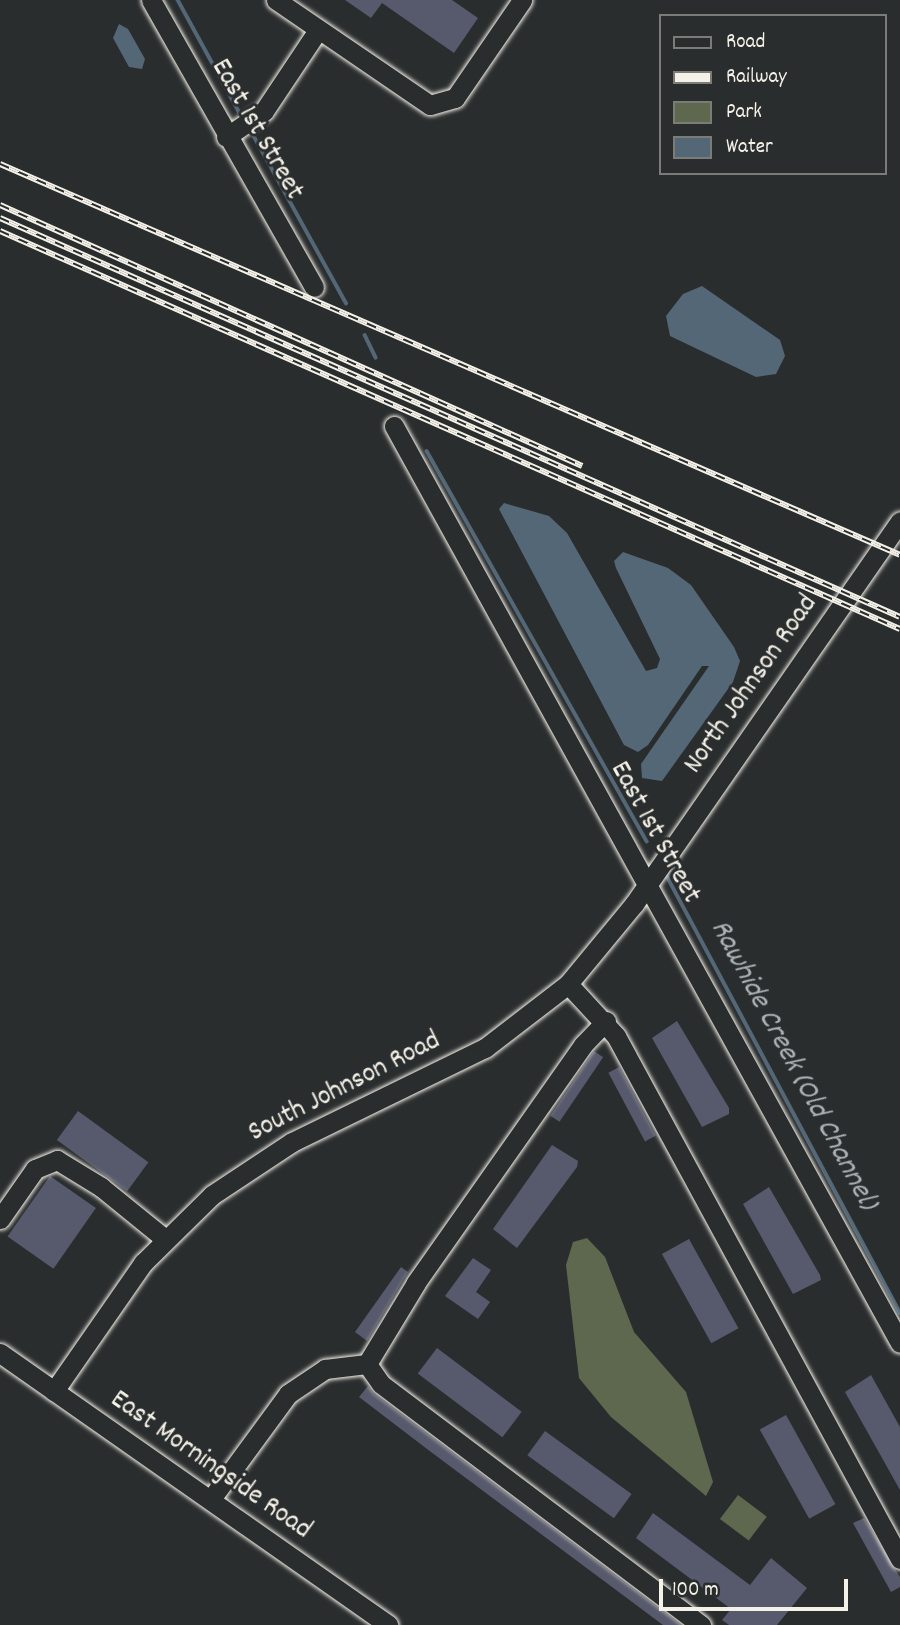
<!DOCTYPE html>
<html>
<head>
<meta charset="utf-8">
<style>
  body { margin:0 }
  #map { position:relative; width:900px; height:1625px; overflow:hidden; background:#2a2d2e; font-family:Dekko,sans-serif }
  div>[style] { position:absolute }
  [style*='--x'] { left:calc(var(--x)*1px); top:calc(var(--y)*1px); width:calc(var(--w)*1px); rotate:calc(var(--a)*1deg) }
  .green>* { inset:0; background:#5e684f; transform-origin:0 0 }
  .water>* { inset:0; background:#536776 }
  .stream>* { height:3.5px; margin:-1.75px; padding:0 1.75px; transform-origin:1.75px; border-radius:1.75px; background:#536776 }
  .building>* { inset:0; background:#575a6c; transform-origin:0 0 }
  .roads { filter:drop-shadow(0 0 2px #f4f1e8) drop-shadow(0 0 2px #f4f1e8) }
  .minor>* { height:19px; margin:-9.5px; padding:0 9.5px; transform-origin:9.5px; border-radius:9.5px; background:#2a2d2e }
  .rail>* { height:6px; margin-top:-3px; transform-origin:0; background:repeating-linear-gradient(90deg,#2a2d2e 0 10px,#f4f1e8 0 20px); box-sizing:border-box; border-block:2px solid #f4f1e8 }
  span { translate:-50% -50%; white-space:nowrap; text-align:center; line-height:1.15; -webkit-text-stroke:6px #2a2d2e; paint-order:stroke }
  .street-label { font-size:28px; color:#f4f1e8 }
  .water-label { font-size:30px; color:#acb3b5; font-style:italic }
  .legend { position:absolute; left:659px; top:14px; width:228px; height:161px; box-sizing:border-box; background:#2a2d2e; border:2px solid #7b7b78; margin:0; padding:9px 12px; list-style:none; font-size:21px; color:#f4f1e8 }
  .legend li { display:flex; align-items:center; gap:14px; height:35px }
  .legend b { width:35px; border:2px solid #7b7b78 }
  .scale { position:absolute; left:659px; top:1579px; width:189px; height:32px; box-sizing:border-box; border:4px solid #f4f1e8; border-top:0; padding-left:9px; font-size:21px; line-height:24px; white-space:nowrap; color:#f4f1e8; -webkit-text-stroke:5px #2a2d2e; paint-order:stroke }
</style>
</head>
<body>
<div id="map">
  <div class="green">
    <div style="clip-path:polygon(587px 1238px,605px 1257px,634px 1332px,686px 1392px,713px 1482px,706px 1496px,611px 1417px,579px 1378px,566px 1265px,573px 1242px)"></div>
    <div style="left:738px;top:1495px;width:36px;height:30px;rotate:37deg"></div>
  </div>
  <div class="water">
    <div style="clip-path:polygon(119px 24px,128px 29px,145px 59px,142px 69px,129px 67px,113px 38px)"></div>
    <div style="clip-path:polygon(702px 286px,780px 340px,785px 356px,776px 374px,756px 377px,670px 336px,666px 316px,683px 294px)"></div>
    <div style="clip-path:polygon(504px 503px,549px 516px,567px 533px,646px 671px,657px 668px,660px 659px,616px 568px,614px 561px,623px 552px,668px 568px,691px 585px,734px 647px,740px 661px,733px 682px,662px 781px,642px 778px,641px 764px,709px 666px,702px 666px,648px 745px,638px 752px,624px 745px,499px 509px)"></div>
  </div>
  <div class="stream">
    <div style="--x:178;--y:0;--w:131;--a:61.3"></div>
    <div style="--x:254;--y:136;--w:191;--a:61.1"></div>
    <div style="--x:365;--y:335;--w:25;--a:64"></div>
    <div style="--x:427;--y:451;--w:448;--a:60.6"></div>
    <div style="--x:667;--y:876;--w:495;--a:61.9"></div>
  </div>
  <div class="building">
    <div style="clip-path:polygon(345px 0,452px 0,478px 18px,454px 53px,382px 3px,371px 18px)"></div>
    <div style="clip-path:polygon(677px 1021px,729px 1108px,729px 1114px,702px 1127px,652px 1038px)"></div>
    <div style="left:594px;top:1051px;width:11px;height:78px;rotate:34deg"></div>
    <div style="left:619px;top:1067px;width:78px;height:12px;rotate:62deg"></div>
    <div style="left:78px;top:1111px;width:87px;height:36px;rotate:36deg"></div>
    <div style="clip-path:polygon(552px 1145px,578px 1161px,577px 1167px,517px 1248px,493px 1229px)"></div>
    <div style="left:50px;top:1176px;width:56px;height:74px;rotate:35deg"></div>
    <div style="clip-path:polygon(769px 1187px,820px 1275px,821px 1280px,793px 1294px,743px 1204px)"></div>
    <div style="left:689px;top:1239px;width:102px;height:31px;rotate:61deg"></div>
    <div style="clip-path:polygon(473px 1258px,491px 1270px,476px 1292px,490px 1302px,478px 1319px,445px 1296px)"></div>
    <div style="clip-path:polygon(401px 1267px,408px 1272px,367px 1341px,355px 1332px)"></div>
    <div style="left:437px;top:1348px;width:106px;height:32px;rotate:37deg"></div>
    <div style="clip-path:polygon(871px 1375px,900px 1427px,900px 1490px,845px 1392px)"></div>
    <div style="clip-path:polygon(368px 1386px,374px 1394px,681px 1625px,663px 1625px,431px 1452px,359px 1397px)"></div>
    <div style="left:786px;top:1415px;width:102px;height:30px;rotate:61deg"></div>
    <div style="left:545px;top:1431px;width:107px;height:30px;rotate:36deg"></div>
    <div style="clip-path:polygon(653px 1513px,750px 1585px,771px 1558px,807px 1588px,777px 1625px,729px 1625px,722px 1620px,731px 1609px,636px 1538px)"></div>
    <div style="clip-path:polygon(864px 1518px,900px 1577px,900px 1587px,891px 1592px,853px 1523px)"></div>
  </div>
  <div class="roads">
    <div class="minor">
      <div style="--x:151;--y:0;--w:330;--a:60.4"></div>
      <div style="--x:276;--y:0;--w:186;--a:34.3"></div>
      <div style="--x:430;--y:105;--w:26;--a:-16"></div>
      <div style="--x:455;--y:98;--w:119;--a:-55.6"></div>
      <div style="--x:226;--y:137;--w:46;--a:-34.4"></div>
      <div style="--x:264;--y:111;--w:97;--a:-56.3"></div>
      <div style="--x:394;--y:426;--w:1047;--a:61.11"></div>
      <div style="--x:568;--y:984;--w:71;--a:47.3"></div>
      <div style="--x:616;--y:1036;--w:595;--a:61.5"></div>
      <div style="--x:606;--y:1021;--w:33;--a:134"></div>
      <div style="--x:583;--y:1045;--w:291;--a:125.1"></div>
      <div style="--x:416;--y:1283;--w:95;--a:121.2"></div>
      <div style="--x:367;--y:1364;--w:24;--a:55"></div>
      <div style="--x:381;--y:1384;--w:401;--a:37"></div>
      <div style="--x:0;--y:1219;--w:61;--a:-55"></div>
      <div style="--x:35;--y:1169;--w:24;--a:-22"></div>
      <div style="--x:57;--y:1160;--w:52;--a:31.5"></div>
      <div style="--x:101;--y:1187;--w:82;--a:39.1"></div>
      <div style="--x:0;--y:1353;--w:474;--a:35"></div>
      <div style="--x:54;--y:1391;--w:156;--a:-55.2"></div>
      <div style="--x:143;--y:1263;--w:97;--a:-44.6"></div>
      <div style="--x:212;--y:1195;--w:96;--a:-33.5"></div>
      <div style="--x:292;--y:1142;--w:215;--a:-26"></div>
      <div style="--x:485;--y:1048;--w:105;--a:-37.6"></div>
      <div style="--x:568;--y:984;--w:104;--a:-50.5"></div>
      <div style="--x:634;--y:904;--w:466;--a:-55.2"></div>
      <div style="--x:211;--y:1499;--w:130;--a:-53.7"></div>
      <div style="--x:288;--y:1394;--w:45;--a:-34"></div>
      <div style="--x:325;--y:1369;--w:42;--a:-6.8"></div>
    </div>
  </div>
  <div class="rail">
    <div style="--x:0;--y:164;--w:981;--a:23.48"></div>
    <div style="--x:0;--y:205;--w:638;--a:24.15"></div>
    <div style="--x:0;--y:218;--w:984;--a:23.91"></div>
    <div style="--x:0;--y:231;--w:984;--a:23.86"></div>
  </div>
  <div class="street-label">
    <span style="left:256px;top:130px;rotate:60deg">East 1st Street</span>
    <span style="left:752px;top:685px;rotate:-55deg">North Johnson Road</span>
    <span style="left:654px;top:833px;rotate:61deg">East 1st Street</span>
    <span style="left:345px;top:1088px;rotate:-27deg">South Johnson Road</span>
    <span style="left:210px;top:1466px;rotate:35deg">East Morningside Road</span>
  </div>
  <div class="water-label">
    <span style="left:792px;top:1066px;rotate:62deg">Rawhide Creek (Old Channel)</span>
  </div>
  <ul class="legend">
  <li><b style="height:9px;background:#2a2d2e"></b>Road</li>
  <li><b style="height:9px;background:#f4f1e8"></b>Railway</li>
  <li><b style="height:19px;background:#5e684f"></b>Park</li>
  <li><b style="height:19px;background:#536776"></b>Water</li>
  </ul>
  <div class="scale">100 m</div>
</div>
</body>
</html>
